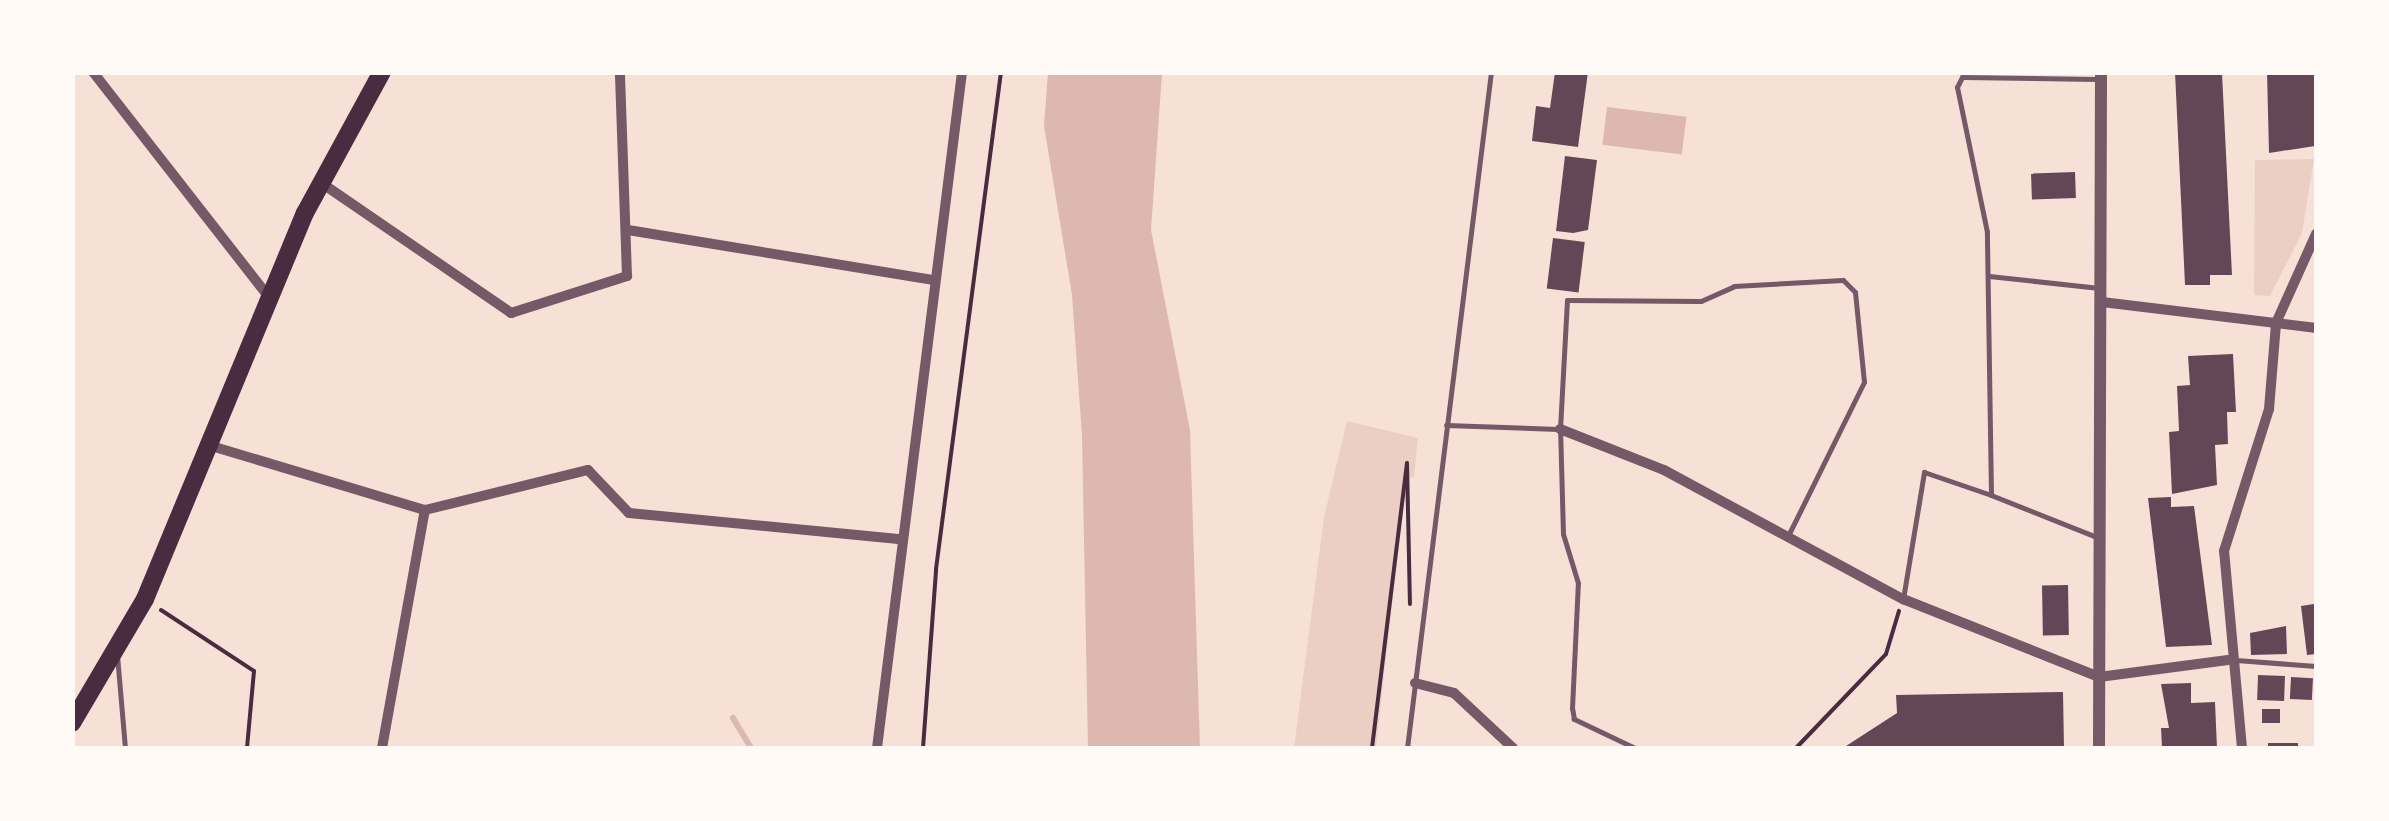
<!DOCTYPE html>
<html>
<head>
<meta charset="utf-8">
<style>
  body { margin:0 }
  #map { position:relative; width:2389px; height:821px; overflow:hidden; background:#f7e1d7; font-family:"Golos Text",sans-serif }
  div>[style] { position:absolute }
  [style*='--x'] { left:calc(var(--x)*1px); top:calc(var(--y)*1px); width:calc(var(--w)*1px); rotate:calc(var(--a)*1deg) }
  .green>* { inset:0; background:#ebcfc5 }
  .water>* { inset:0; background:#dcb8b0; transform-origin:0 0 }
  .stream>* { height:6px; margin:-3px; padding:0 3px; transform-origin:3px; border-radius:3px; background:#dcb8b0 }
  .building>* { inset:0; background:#644757; transform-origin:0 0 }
  .path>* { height:4px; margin:-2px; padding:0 2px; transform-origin:2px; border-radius:2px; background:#4a2c40 }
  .service>* { height:5px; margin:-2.5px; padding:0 2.5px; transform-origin:2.5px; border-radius:2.5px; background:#755966 }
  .minor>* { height:10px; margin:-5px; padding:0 5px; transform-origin:5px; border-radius:5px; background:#755966 }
  .tertiary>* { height:12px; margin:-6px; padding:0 6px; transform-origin:6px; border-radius:6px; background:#755966 }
  .primary>* { height:18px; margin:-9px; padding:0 9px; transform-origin:9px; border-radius:9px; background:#4a2c40 }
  span { translate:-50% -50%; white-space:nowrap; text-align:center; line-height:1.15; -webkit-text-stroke:8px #fffaf5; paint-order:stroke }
  .frame { position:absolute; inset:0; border:75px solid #fffaf5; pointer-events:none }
</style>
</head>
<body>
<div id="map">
  <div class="green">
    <div style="clip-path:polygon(2314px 159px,2302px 233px,2270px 296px,2254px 295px,2255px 160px)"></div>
    <div style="clip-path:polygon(1347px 421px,1418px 438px,1414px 477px,1406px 478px,1376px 748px,1294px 748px,1324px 517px)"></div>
  </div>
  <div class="water">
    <div style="clip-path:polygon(1048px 73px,1162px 73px,1151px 230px,1190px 430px,1200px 748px,1088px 748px,1082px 436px,1072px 295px,1044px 126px)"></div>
    <div style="left:1607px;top:107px;width:80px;height:38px;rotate:7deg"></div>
  </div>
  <div class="stream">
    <div style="--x:733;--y:718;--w:35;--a:59"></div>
  </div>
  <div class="building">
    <div style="clip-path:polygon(1555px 72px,1588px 72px,1578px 147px,1532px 141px,1536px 106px,1550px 108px)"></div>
    <div style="clip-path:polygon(2175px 72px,2222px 73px,2232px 275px,2210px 275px,2210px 285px,2185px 285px)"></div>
    <div style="clip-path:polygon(2267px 72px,2316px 72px,2315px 146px,2269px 153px)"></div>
    <div style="clip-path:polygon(1565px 156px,1597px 160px,1588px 230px,1573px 233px,1556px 231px)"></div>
    <div style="left:2075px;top:172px;width:26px;height:44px;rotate:88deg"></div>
    <div style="left:1553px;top:238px;width:32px;height:51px;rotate:7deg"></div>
    <div style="clip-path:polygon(2233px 354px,2236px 412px,2227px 412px,2228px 444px,2215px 445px,2217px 485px,2172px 494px,2169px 432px,2179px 431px,2177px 386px,2190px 385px,2188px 356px)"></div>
    <div style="clip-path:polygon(2171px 497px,2171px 507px,2194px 506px,2212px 645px,2166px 647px,2148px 498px)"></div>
    <div style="left:2068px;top:585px;width:50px;height:26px;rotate:89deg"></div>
    <div style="clip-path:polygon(2314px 604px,2316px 654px,2307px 655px,2301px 606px)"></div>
    <div style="clip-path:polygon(2286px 626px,2287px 654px,2251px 655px,2250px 633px)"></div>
    <div style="left:2258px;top:675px;width:27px;height:25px;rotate:2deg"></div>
    <div style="left:2291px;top:677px;width:22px;height:22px;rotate:3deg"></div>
    <div style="clip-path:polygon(2191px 683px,2191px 703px,2215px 702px,2217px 748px,2162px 748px,2161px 728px,2169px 728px,2161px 684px)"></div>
    <div style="clip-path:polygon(2063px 692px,2064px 748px,1843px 748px,1897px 713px,1896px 695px)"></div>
    <div style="left:2262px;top:709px;width:18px;height:14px"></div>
    <div style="left:2268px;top:743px;width:30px;height:5px"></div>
  </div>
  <div class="path">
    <div style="--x:161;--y:610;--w:111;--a:33.3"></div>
    <div style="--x:254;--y:671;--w:77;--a:95.2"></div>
    <div style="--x:923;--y:748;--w:179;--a:-85.8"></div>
    <div style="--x:936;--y:569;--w:501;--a:-82.55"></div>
    <div style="--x:1372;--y:748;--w:287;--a:-83"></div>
    <div style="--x:1407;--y:463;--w:141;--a:88.8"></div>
    <div style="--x:1796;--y:748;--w:130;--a:-46.2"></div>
    <div style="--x:1886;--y:654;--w:45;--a:-73.2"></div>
  </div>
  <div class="service">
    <div style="--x:1989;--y:276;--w:111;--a:6.2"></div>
    <div style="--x:1446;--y:425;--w:112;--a:2"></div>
    <div style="--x:1991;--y:495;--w:116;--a:21.7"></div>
    <div style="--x:1903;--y:599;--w:129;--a:-80.6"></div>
    <div style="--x:1924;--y:472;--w:71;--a:18.9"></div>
    <div style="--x:1991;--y:495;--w:263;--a:-90.9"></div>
    <div style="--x:1987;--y:232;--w:148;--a:-101.7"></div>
    <div style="--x:1957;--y:87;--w:11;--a:-63"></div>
    <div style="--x:1962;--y:77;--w:136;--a:0.8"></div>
    <div style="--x:117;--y:655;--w:93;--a:85.1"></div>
    <div style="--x:2236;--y:660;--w:80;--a:4.3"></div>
    <div style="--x:1407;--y:748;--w:681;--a:-82.92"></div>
    <div style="--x:1635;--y:748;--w:68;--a:-154.6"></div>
    <div style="--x:1574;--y:719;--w:11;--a:-100"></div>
    <div style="--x:1572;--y:708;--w:125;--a:-87.3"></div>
    <div style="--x:1578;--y:583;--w:51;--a:-107"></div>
    <div style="--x:1563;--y:534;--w:105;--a:-91.6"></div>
    <div style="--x:1560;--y:429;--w:129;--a:-86.9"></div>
    <div style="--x:1567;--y:300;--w:134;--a:0.4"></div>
    <div style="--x:1701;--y:301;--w:36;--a:-24"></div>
    <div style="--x:1734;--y:286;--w:109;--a:-3.2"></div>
    <div style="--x:1843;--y:280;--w:17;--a:45"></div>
    <div style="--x:1855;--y:292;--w:90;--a:84.3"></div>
    <div style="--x:1864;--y:382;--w:172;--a:116.3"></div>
  </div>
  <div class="minor">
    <div style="--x:93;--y:72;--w:286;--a:52"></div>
    <div style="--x:320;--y:182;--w:232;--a:34.4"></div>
    <div style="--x:511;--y:313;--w:122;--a:-17.7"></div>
    <div style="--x:627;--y:276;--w:204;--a:-92"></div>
    <div style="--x:628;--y:230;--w:310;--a:9.3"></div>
    <div style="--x:2102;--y:302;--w:216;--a:6.9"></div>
    <div style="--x:1560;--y:429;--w:112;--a:21.5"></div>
    <div style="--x:1664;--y:470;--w:272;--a:28.4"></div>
    <div style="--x:1903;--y:599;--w:211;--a:21.7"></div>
    <div style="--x:2099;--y:677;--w:130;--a:-7.5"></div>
    <div style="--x:208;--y:445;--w:227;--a:16.7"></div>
    <div style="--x:425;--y:510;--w:168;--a:-13.8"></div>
    <div style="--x:588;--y:470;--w:59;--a:46.4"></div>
    <div style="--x:629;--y:513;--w:273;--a:5.5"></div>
    <div style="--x:1415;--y:683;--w:40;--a:14.4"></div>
    <div style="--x:1454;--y:693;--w:81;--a:43"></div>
    <div style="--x:382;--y:748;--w:242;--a:-79.8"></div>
    <div style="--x:877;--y:748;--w:681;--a:-82.83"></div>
    <div style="--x:2242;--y:748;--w:198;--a:-95.2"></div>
    <div style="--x:2224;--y:551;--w:149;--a:-72.4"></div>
    <div style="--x:2269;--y:409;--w:86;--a:-85.3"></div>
    <div style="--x:2276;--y:323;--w:98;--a:-65.8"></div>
  </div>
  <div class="tertiary">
    <div style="--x:2099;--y:748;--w:676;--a:-89.83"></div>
  </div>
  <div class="primary">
    <div style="--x:72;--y:723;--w:144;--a:-59.5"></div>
    <div style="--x:145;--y:599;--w:418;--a:-67.5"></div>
    <div style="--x:305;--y:213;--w:161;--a:-61.4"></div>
  </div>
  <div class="frame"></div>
</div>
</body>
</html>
